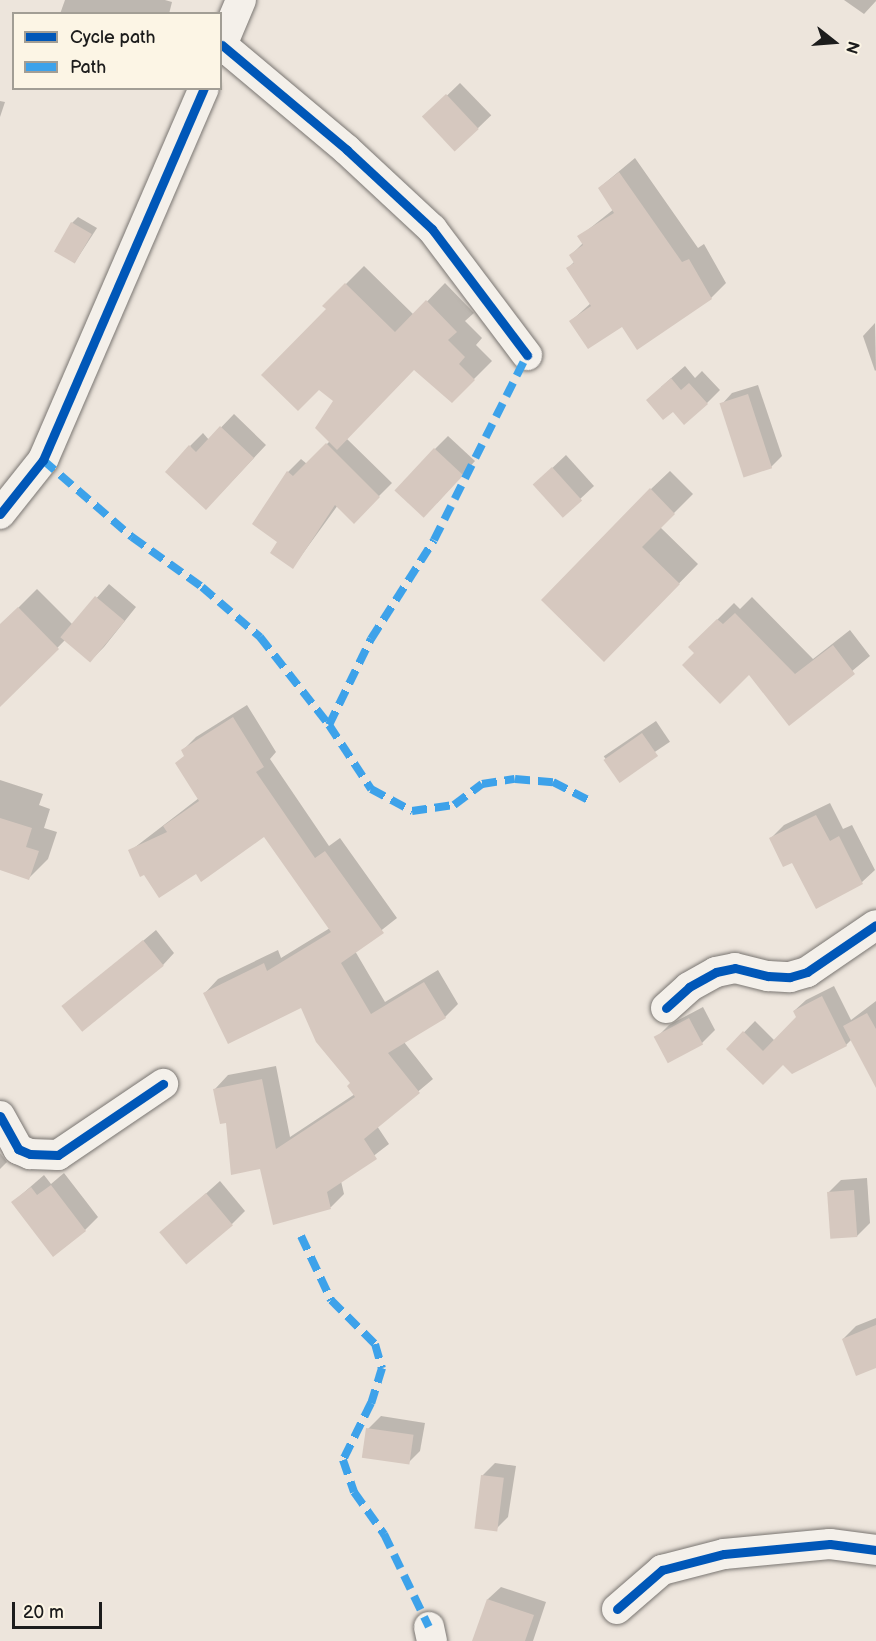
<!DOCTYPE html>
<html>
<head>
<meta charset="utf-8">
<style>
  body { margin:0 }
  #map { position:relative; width:876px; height:1641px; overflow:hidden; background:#ede5dc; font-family:"Balsamiq Sans",sans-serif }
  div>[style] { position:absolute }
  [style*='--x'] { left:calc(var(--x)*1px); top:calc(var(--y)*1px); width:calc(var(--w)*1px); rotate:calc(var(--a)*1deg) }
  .shadow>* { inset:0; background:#0003; transform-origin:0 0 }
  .building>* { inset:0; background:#d6c8bf; transform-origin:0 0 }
  .roads { filter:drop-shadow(0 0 2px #7a7672) drop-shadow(0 0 2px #7a7672) }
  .minor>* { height:30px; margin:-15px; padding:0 15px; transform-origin:15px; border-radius:15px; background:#f4f0ea }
  .quiet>* { height:8px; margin-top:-4px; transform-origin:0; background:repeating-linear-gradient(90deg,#3da2ea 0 15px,transparent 0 23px) }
  .cycleway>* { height:9px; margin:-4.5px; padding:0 4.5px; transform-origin:4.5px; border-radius:4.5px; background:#0057b8 }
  span { translate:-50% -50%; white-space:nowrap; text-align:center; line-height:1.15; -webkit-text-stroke:6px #fcf5e5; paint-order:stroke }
  .legend { position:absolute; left:12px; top:12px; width:210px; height:78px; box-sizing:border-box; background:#fcf5e5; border:2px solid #a29e95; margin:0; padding:8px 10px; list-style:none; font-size:18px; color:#1c1c1c }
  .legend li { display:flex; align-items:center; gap:12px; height:30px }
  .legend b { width:30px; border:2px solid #a29e95 }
  .north { position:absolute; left:804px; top:12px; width:60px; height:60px; -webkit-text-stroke:4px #fcf5e5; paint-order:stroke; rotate:107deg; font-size:16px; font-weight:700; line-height:24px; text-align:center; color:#1c1c1c }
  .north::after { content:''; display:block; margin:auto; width:21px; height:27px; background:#1c1c1c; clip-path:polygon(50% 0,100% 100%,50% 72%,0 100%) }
  .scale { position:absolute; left:12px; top:1602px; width:90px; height:27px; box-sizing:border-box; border:3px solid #1c1c1c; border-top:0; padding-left:8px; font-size:18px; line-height:21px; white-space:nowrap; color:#1c1c1c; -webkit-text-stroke:4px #fcf5e5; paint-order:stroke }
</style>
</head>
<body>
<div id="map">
  <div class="shadow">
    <div style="clip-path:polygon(165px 0,172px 2px,169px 14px,60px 14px,65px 0)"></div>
    <div style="clip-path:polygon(844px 0,876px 0,876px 1px,864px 14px)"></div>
    <div style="left:460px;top:83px;width:45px;height:50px;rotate:46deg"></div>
    <div style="clip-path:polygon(0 101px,5px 102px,0 117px)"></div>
    <div style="clip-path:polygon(635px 158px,698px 248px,704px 244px,726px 283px,711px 298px,622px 324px,571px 321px,591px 303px,568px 268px,575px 261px,571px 255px,583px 243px,579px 237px,614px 209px,599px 188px)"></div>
    <div style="clip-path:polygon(78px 217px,97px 228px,75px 262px,72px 223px)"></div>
    <div style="clip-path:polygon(364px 266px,414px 315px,445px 283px,474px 313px,465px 321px,482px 338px,476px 345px,492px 361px,452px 401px,414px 369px,346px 438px,392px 483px,354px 521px,338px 505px,293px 567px,288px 472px,301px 459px,307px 464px,330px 441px,335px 401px,328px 309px,324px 306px)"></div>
    <div style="clip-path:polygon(875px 323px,876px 370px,875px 371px,863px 336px)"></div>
    <div style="clip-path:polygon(685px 366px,695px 378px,702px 371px,720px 390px,707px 403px,673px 409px,661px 387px)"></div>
    <div style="clip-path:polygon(758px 385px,782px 456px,771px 467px,722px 404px,732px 393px)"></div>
    <div style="clip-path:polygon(234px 414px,266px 445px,219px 495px,190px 446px,203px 433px,209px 440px)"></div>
    <div style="clip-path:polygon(448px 436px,475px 461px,437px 503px,435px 449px)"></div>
    <div style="clip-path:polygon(566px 455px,594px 486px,564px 514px,548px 472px)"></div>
    <div style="clip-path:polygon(670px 471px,693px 494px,660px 527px,698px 564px,604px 660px,651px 489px)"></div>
    <div style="clip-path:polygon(109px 584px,136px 607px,104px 647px,91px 660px,66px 639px,8px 698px,0 690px,0 626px,37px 589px,73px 625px)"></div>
    <div style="clip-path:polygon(752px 597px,813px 659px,850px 630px,870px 656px,789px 724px,749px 673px,696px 653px,690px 647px,734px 603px,740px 609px)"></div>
    <div style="clip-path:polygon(247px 705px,276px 752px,270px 759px,329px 846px,340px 838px,397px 918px,355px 951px,385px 1002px,438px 970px,458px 1004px,445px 1017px,404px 1042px,433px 1079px,377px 1126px,389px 1144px,341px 1181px,344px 1194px,331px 1207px,274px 1223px,261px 1167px,227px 1122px,215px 1089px,228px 1075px,276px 1066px,290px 1137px,355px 1094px,352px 1083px,302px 1006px,205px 993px,218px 979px,278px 950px,281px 958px,330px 928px,265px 835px,196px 872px,130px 851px,199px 798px,183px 750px,196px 737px)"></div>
    <div style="left:656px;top:721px;width:25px;height:63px;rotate:56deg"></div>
    <div style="clip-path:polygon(0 780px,43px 794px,39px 805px,50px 809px,44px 828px,57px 832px,48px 859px,29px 878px,0 869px)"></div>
    <div style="clip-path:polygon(830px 803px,843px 829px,852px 825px,875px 870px,862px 882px,816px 907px,792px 861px,771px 838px,784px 825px)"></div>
    <div style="clip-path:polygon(156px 930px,174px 953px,163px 965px,64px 1007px)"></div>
    <div style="clip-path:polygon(834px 986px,851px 1020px,876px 1001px,876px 1077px,852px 1039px,846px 1045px,783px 1063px,728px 1049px,755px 1021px,775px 1041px,797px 1017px,794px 1011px,806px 1000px)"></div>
    <div style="clip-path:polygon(703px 1007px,715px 1030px,702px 1043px,656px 1038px,669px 1025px)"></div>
    <div style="clip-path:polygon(0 1153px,7px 1162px,0 1169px)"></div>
    <div style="clip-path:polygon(64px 1173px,98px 1217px,85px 1230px,13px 1202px,44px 1175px,51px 1184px)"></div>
    <div style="clip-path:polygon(867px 1178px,870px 1223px,857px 1236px,828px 1193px,841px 1180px)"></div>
    <div style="clip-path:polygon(220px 1181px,245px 1211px,232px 1224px,162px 1233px)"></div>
    <div style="clip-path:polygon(876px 1318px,876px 1367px,843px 1339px,856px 1326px)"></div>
    <div style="clip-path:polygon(381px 1416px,425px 1423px,420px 1451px,407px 1464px,368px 1429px)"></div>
    <div style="clip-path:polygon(495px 1463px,516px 1466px,508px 1517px,495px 1530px,482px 1476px)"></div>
    <div style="clip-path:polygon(501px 1587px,546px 1602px,533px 1641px,474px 1641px,488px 1599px)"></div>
  </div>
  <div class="building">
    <div style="left:446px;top:94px;width:48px;height:33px;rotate:47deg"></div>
    <div style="clip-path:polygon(619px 172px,682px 262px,689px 259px,712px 299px,637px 350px,622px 327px,588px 349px,569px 321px,591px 306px,566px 268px,574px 263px,569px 255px,583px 245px,577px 236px,614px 213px,598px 188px)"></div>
    <div style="left:71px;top:222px;width:24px;height:34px;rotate:30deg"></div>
    <div style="clip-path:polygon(345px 283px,395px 332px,426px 300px,457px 332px,448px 340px,465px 357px,459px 364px,475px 380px,452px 403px,414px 370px,337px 450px,315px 428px,333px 401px,319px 390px,298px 411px,261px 375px,326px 309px,322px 306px)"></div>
    <div style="clip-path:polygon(671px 378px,681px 390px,689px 383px,708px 404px,684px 425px,673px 412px,663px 420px,646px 400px)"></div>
    <div style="left:748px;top:394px;width:78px;height:30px;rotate:72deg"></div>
    <div style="clip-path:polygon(220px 426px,254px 458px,206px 510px,165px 472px,189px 445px,196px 452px)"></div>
    <div style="clip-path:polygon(326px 443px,380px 497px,354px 524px,335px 505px,293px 569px,270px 553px,277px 542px,252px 524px,287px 471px,293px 476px)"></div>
    <div style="left:434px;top:448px;width:40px;height:58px;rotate:43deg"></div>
    <div style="left:552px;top:467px;width:45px;height:26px;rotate:48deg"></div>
    <div style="clip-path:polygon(650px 488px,675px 514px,642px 547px,680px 584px,604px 662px,541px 600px)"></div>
    <div style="left:95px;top:596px;width:39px;height:54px;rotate:40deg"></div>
    <div style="clip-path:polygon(18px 607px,59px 649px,0 707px,0 624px)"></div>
    <div style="clip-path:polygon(735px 613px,795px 674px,833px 645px,855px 674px,789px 726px,749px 675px,720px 704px,682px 665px,694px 653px,688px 647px,717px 619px,723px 624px)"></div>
    <div style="clip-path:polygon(233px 717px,264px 767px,256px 772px,315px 858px,325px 851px,384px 933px,341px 963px,371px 1014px,424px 982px,446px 1018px,388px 1053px,420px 1093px,364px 1139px,377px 1159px,327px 1192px,331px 1209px,273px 1225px,260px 1169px,231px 1175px,226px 1123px,220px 1124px,213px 1089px,262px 1079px,276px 1149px,355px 1097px,347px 1086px,350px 1083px,316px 1042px,301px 1008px,228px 1044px,203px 993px,264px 963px,267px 971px,331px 932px,264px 837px,201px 882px,196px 874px,159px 898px,144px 875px,140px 877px,128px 850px,167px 832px,163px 826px,199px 801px,175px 763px,184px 756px,181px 750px)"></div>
    <div style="left:642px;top:733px;width:28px;height:47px;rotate:55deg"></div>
    <div style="clip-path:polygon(816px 815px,830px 841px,839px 836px,863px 884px,816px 909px,792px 863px,783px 867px,769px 838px)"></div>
    <div style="clip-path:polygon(0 818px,32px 828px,26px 847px,39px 851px,29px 880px,0 870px)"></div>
    <div style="left:143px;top:940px;width:33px;height:105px;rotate:51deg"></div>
    <div style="clip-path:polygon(822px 996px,847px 1046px,792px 1074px,783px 1065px,763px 1085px,726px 1049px,743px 1031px,763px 1051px,796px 1017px,793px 1011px)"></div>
    <div style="clip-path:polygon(867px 1013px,876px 1029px,876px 1088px,843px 1026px)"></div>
    <div style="left:689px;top:1018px;width:30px;height:40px;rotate:62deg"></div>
    <div style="clip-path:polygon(51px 1185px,86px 1231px,53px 1257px,11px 1202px,31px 1187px,37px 1195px)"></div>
    <div style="left:854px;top:1190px;width:47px;height:27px;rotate:86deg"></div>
    <div style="left:206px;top:1193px;width:42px;height:61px;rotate:50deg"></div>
    <div style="clip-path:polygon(876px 1325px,876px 1368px,856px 1376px,842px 1339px)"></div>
    <div style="left:366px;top:1428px;width:48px;height:30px;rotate:8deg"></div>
    <div style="left:481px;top:1475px;width:23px;height:54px;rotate:7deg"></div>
    <div style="clip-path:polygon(487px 1599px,534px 1615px,525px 1641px,472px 1641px)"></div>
  </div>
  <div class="roads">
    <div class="minor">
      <div style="--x:222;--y:45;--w:163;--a:40"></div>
      <div style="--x:347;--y:150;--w:116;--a:42.9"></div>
      <div style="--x:432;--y:229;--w:158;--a:53"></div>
      <div style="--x:220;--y:50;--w:54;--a:-67.2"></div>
      <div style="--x:0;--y:514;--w:69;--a:-51.5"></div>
      <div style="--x:43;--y:460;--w:405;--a:-66.6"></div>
      <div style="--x:666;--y:1008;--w:31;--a:-42"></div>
      <div style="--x:689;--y:987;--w:31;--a:-29"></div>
      <div style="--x:716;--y:972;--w:19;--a:-12"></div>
      <div style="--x:735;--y:968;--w:34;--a:14"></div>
      <div style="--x:768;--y:976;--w:22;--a:3"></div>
      <div style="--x:790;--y:977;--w:18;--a:-16"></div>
      <div style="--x:807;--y:972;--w:83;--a:-34.3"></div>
      <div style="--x:0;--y:1116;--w:38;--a:61"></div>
      <div style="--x:18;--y:1149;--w:13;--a:23"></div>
      <div style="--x:30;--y:1154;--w:28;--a:2"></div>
      <div style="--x:58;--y:1155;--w:127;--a:-34.1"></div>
      <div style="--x:617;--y:1609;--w:60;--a:-40.9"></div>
      <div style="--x:662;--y:1570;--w:64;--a:-14.5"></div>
      <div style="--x:724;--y:1554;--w:106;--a:-5.4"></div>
      <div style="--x:830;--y:1544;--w:46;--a:7.4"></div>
      <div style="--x:429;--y:1627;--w:14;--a:78"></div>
    </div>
  </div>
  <div class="quiet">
    <div style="--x:43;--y:460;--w:118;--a:40.9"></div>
    <div style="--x:132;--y:537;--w:86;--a:35.5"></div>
    <div style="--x:202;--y:587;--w:77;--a:40.8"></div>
    <div style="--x:260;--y:637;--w:112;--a:51.9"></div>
    <div style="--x:329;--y:725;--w:77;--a:56.7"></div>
    <div style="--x:371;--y:789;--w:47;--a:28.2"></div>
    <div style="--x:412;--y:811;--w:42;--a:-8.1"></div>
    <div style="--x:454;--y:805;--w:35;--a:-37"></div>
    <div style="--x:482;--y:784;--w:33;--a:-9"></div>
    <div style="--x:515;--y:779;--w:38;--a:5"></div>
    <div style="--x:553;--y:782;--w:39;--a:27"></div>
    <div style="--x:329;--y:725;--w:96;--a:-64"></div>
    <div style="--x:371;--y:639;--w:117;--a:-57.5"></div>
    <div style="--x:434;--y:540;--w:207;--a:-63.3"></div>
    <div style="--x:301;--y:1236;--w:71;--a:64.9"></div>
    <div style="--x:331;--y:1300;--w:62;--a:45"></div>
    <div style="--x:375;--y:1344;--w:25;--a:74"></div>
    <div style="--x:382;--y:1368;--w:37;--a:107"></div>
    <div style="--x:371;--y:1403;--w:64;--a:116.2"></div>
    <div style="--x:343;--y:1460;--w:34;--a:71"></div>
    <div style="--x:354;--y:1492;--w:52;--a:54.5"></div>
    <div style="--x:384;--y:1534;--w:103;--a:64.2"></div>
  </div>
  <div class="cycleway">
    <div style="--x:222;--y:45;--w:163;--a:40"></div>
    <div style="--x:347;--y:150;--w:116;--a:42.9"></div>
    <div style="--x:432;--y:229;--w:158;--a:53"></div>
    <div style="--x:0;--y:514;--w:69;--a:-51.5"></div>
    <div style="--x:43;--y:460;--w:405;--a:-66.6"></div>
    <div style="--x:666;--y:1008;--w:31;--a:-42"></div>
    <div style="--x:689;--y:987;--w:31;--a:-29"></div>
    <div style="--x:716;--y:972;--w:19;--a:-12"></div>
    <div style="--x:735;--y:968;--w:34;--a:14"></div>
    <div style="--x:768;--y:976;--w:22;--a:3"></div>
    <div style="--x:790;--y:977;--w:18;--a:-16"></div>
    <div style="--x:807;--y:972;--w:83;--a:-34.3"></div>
    <div style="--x:0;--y:1116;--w:38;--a:61"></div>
    <div style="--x:18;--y:1149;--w:13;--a:23"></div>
    <div style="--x:30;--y:1154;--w:28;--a:2"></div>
    <div style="--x:58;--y:1155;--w:127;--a:-34.1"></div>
    <div style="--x:617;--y:1609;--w:60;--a:-40.9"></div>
    <div style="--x:662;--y:1570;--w:64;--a:-14.5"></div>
    <div style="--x:724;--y:1554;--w:106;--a:-5.4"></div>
    <div style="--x:830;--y:1544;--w:46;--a:7.4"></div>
  </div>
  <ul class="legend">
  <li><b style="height:8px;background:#0057b8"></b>Cycle path</li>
  <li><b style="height:8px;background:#3da2ea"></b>Path</li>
  </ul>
  <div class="north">N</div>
  <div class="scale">20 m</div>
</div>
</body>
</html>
